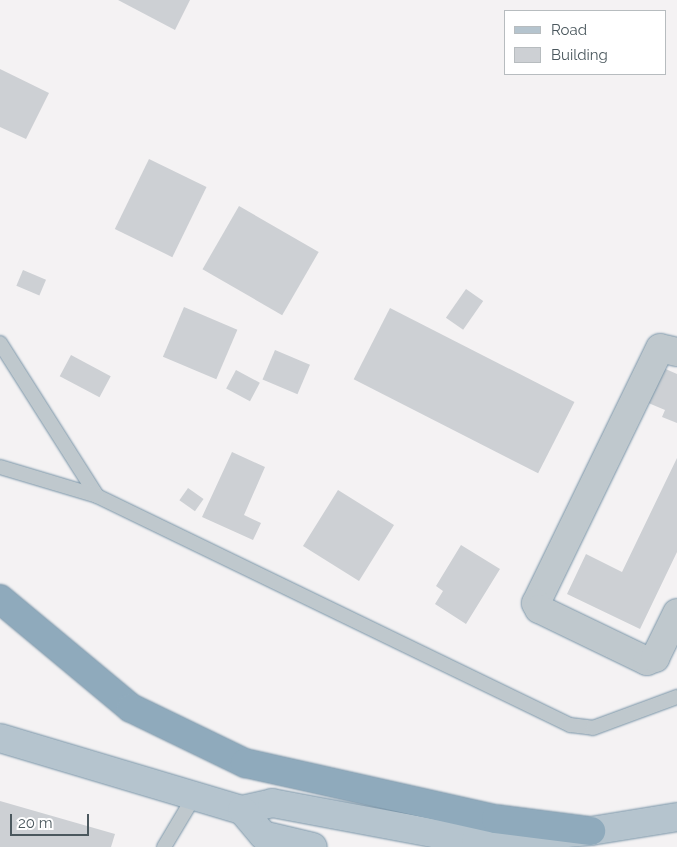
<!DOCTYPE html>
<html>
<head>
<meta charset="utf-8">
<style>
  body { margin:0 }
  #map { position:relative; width:677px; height:847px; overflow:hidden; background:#f4f2f3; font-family:Raleway,sans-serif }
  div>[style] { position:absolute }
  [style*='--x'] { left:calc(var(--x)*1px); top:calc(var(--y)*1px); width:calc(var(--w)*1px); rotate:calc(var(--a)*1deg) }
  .building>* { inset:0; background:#cdd0d4; transform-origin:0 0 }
  .roads { filter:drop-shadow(0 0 1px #7a95a8) drop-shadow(0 0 1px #7a95a8) }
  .lane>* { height:14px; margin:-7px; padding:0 7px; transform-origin:7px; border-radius:7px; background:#bfc8cd }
  .street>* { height:28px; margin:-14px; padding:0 14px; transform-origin:14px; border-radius:14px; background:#bfc8cd }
  .primary>* { height:28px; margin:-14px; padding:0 14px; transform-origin:14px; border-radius:14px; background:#b5c4ce }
  .highway>* { height:28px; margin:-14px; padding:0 14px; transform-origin:14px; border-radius:14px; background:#8faabc }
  span { translate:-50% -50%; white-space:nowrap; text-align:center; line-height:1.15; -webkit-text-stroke:4.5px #fff; paint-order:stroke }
  .legend { position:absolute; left:504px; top:10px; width:162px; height:65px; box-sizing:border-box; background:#fff; border:1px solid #b7bcbf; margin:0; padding:6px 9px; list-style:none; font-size:15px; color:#4b585e }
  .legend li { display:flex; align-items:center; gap:10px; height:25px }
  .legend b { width:25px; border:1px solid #b7bcbf }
  .scale { position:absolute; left:10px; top:814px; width:79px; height:22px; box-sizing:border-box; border:2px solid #4b585e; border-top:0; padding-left:6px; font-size:15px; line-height:18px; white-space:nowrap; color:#4b585e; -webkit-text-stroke:4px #fff; paint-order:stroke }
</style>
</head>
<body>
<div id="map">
  <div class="building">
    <div style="clip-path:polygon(118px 0,190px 0,175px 30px)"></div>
    <div style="clip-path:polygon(0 69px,49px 93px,26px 139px,0 127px)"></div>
    <div style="left:149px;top:159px;width:64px;height:78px;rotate:26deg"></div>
    <div style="left:239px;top:206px;width:92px;height:73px;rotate:30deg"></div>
    <div style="left:23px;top:270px;width:25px;height:17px;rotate:23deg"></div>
    <div style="left:466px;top:289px;width:21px;height:35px;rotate:35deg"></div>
    <div style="left:184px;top:307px;width:58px;height:54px;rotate:23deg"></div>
    <div style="left:390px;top:308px;width:207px;height:80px;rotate:27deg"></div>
    <div style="left:275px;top:350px;width:38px;height:32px;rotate:23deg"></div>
    <div style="left:71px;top:355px;width:45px;height:24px;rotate:28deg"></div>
    <div style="clip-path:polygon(661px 367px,677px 374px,677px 423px,662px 417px,665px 410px,646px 402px)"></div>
    <div style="left:236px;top:370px;width:27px;height:21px;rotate:28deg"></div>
    <div style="clip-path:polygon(232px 452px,265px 467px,244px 515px,261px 523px,253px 540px,202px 517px)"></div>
    <div style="clip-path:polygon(677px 458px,677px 552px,640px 629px,567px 594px,586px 554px,622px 572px)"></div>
    <div style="left:188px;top:488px;width:19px;height:15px;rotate:35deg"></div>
    <div style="left:338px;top:490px;width:66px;height:66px;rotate:32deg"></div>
    <div style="clip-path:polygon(461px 545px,500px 569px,466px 624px,435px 604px,443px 591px,436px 586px)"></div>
    <div style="clip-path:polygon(0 801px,115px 834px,111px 847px,0 847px)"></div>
  </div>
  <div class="roads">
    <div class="lane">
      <div style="--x:0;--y:343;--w:181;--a:57.6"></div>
      <div style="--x:97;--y:496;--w:526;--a:25.83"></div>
      <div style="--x:570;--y:725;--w:23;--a:7"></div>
      <div style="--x:593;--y:728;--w:90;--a:-20.3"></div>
      <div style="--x:0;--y:467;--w:101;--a:16.6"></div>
      <div style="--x:164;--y:847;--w:61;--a:-59.2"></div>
    </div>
    <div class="street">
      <div style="--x:677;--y:352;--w:17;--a:-167"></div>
      <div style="--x:660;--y:348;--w:284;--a:115.9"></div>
      <div style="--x:536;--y:603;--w:7;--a:63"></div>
      <div style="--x:539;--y:609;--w:120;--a:25.7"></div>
      <div style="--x:647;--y:661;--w:9;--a:-21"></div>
      <div style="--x:655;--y:658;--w:50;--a:-63.9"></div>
    </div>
    <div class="primary">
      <div style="--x:0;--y:738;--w:252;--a:16.6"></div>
      <div style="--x:242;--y:810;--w:31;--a:-13"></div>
      <div style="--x:272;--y:803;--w:208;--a:10.6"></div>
      <div style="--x:476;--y:841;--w:115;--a:-5"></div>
      <div style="--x:591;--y:831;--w:87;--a:-9.2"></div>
      <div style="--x:242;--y:810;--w:33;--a:50"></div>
      <div style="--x:263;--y:835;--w:51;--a:13.5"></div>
    </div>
    <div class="highway">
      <div style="--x:0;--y:599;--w:170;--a:39.8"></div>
      <div style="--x:131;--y:708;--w:127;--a:25.8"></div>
      <div style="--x:245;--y:763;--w:257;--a:12.6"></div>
      <div style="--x:496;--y:819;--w:96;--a:7.2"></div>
    </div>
  </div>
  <ul class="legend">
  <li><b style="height:6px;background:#b5c4ce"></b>Road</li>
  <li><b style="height:14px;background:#cdd0d4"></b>Building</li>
  </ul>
  <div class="scale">20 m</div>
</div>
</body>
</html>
